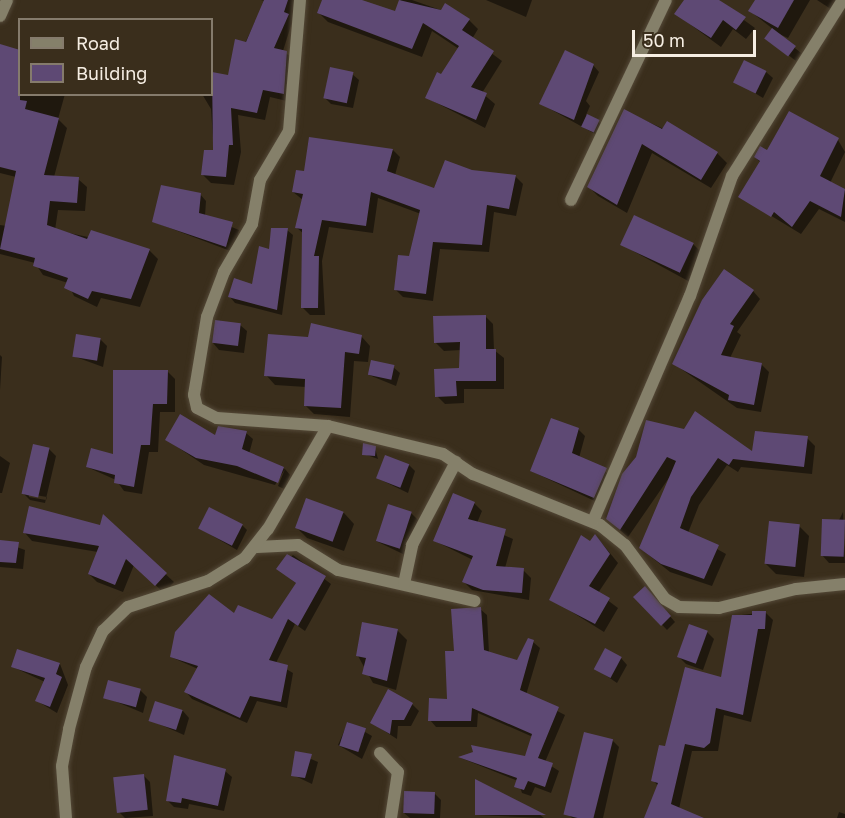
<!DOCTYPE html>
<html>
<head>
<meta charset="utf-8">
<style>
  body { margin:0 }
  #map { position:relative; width:845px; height:818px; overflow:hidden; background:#3a2e1c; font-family:"Golos Text",sans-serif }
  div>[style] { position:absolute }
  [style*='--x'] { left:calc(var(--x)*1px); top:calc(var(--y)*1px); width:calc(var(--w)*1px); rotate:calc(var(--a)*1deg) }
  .shadow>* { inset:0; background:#0007 }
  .building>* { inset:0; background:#5e4974; transform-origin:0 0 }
  .roads { filter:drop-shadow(0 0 2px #544938) drop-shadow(0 0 2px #544938) }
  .street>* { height:12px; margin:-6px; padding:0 6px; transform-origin:6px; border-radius:6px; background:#85806a }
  span { translate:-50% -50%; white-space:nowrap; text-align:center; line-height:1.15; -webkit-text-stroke:6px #3a2e1c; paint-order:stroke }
  .legend { position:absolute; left:18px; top:18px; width:195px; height:78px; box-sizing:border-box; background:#3a2e1c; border:2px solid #857b6c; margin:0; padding:8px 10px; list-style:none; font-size:18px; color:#f6eee3 }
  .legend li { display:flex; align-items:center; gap:12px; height:30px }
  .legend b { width:30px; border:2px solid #857b6c }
  .scale { position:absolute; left:632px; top:30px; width:124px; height:27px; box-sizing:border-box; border:3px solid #f6eee3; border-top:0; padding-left:8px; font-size:18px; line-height:21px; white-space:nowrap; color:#f6eee3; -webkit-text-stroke:4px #3a2e1c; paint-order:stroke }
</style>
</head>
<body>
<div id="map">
  <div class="shadow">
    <div style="clip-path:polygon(261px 0,299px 0,283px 51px,295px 60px,291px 102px,270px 97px,265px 120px,238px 115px,241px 152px,234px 185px,211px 183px,203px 175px,214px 152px,211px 109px,202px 94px,212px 94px,212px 73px,229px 77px,265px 1px)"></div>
    <div style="clip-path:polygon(323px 0,357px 0,395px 13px,401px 0,412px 0,469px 20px,478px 29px,472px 39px,502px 61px,482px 93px,495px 104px,485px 128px,427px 98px,459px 49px,432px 31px,422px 57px,328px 22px,319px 13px)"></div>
    <div style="clip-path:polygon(486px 0,532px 0,526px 17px)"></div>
    <div style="clip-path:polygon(685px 0,716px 0,755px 28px,746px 39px,733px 29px,721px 47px,676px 14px)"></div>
    <div style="clip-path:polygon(757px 0,810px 0,788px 38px,775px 32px,801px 53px,796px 61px,766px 38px,773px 29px,750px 11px)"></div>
    <div style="clip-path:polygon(817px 0,845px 0,837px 13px)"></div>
    <div style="clip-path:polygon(0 61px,20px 94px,65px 94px,58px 119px,67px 128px,54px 177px,78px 179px,87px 187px,85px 211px,58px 210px,55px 230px,149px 250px,158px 259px,140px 307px,101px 298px,97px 307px,74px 296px,68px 283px,43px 275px,35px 263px,0 254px,0 225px,7px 226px,16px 177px,0 173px)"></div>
    <div style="clip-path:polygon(593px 65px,599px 72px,586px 101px,590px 106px,586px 115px,602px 124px,597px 135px,541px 104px)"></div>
    <div style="clip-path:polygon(766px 72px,773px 78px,763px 98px,735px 81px)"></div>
    <div style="clip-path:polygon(352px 74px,359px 80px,353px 108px,331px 104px,324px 97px)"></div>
    <div style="clip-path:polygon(624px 111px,717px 153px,727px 163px,711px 188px,652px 153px,627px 213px,598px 196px,588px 186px)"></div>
    <div style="clip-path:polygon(838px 140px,845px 152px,830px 183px,845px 191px,845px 222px,819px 209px,801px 234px,740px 197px,761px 163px,755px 157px)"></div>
    <div style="clip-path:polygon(393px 150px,400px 157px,395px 175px,435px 190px,471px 172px,515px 176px,523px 184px,516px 216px,494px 212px,489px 252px,440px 249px,433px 301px,403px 297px,396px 290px,411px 258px,421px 214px,378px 198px,373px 233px,329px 227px,322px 261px,325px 315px,310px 315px,302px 307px,304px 234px,297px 228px,303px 200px,293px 192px,305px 173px)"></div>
    <div style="clip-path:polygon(200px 194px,206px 201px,205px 216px,239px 230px,233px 252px,154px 222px)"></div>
    <div style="clip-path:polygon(287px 230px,293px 235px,282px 315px,235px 303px,230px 297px,253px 285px)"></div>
    <div style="clip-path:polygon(693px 244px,703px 254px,690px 282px,622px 245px)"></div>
    <div style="clip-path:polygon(753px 291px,760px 299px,737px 332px,741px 335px,730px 358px,761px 364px,769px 372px,761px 412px,737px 408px,674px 364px)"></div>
    <div style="clip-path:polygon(485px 316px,493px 324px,494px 350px,504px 358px,504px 389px,464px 389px,464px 403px,445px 404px,437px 396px,461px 369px,461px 350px,444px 351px,435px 342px)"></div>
    <div style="clip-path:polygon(240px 325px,247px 331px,244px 353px,219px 350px,213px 343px)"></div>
    <div style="clip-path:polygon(361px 336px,370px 346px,368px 362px,354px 361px,350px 417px,314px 414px,305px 405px,306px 387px,275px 385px,266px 375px,309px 338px)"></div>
    <div style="clip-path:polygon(100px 339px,107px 346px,103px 367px,73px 356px)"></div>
    <div style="clip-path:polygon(0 355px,2px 357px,0 390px)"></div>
    <div style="clip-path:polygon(393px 367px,400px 373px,396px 386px,369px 375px)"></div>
    <div style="clip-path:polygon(167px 371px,175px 379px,175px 412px,160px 412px,158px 452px,149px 452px,142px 494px,124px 491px,116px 480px,87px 467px,115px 455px)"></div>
    <div style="clip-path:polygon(578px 429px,585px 436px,579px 458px,613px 476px,601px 504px,531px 471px)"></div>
    <div style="clip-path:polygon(246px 433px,253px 439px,249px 454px,285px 469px,275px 485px,204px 465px,167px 440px)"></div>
    <div style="clip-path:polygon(807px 438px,815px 446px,812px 474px,741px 467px,738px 472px,727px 465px,699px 505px,688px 533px,726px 554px,712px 586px,670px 572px,640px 548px,673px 472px,628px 537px,607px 519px,638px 458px,754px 453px)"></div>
    <div style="clip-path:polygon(375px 448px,378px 459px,364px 454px)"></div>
    <div style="clip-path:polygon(evenodd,49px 449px,56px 456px,45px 503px,30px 500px,23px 493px,49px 449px,29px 494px,47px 497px,46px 500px,29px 497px,29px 494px)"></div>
    <div style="clip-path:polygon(0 456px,10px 463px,2px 493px,0 493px)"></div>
    <div style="clip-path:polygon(409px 465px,415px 471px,408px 493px,379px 479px)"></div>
    <div style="clip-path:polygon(285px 469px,290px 475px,284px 489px,278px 486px)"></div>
    <div style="clip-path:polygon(474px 503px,482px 511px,477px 523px,513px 539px,505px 568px,523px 570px,531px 578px,529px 600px,472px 590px,464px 582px,473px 560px,435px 541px)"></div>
    <div style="clip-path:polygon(843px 512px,845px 563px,829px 563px,822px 555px)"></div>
    <div style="clip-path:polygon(344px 513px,354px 524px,344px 551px,307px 538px,297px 528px)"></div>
    <div style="clip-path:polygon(411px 513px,418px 520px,405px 555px,376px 541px)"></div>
    <div style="clip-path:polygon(104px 517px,174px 582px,164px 593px,134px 565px,123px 592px,97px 582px,89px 574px,98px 552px,32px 541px,25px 533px,101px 527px)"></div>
    <div style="clip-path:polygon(242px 525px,247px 530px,237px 550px,199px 528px)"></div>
    <div style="clip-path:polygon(799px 526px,809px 536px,804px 577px,776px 574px,765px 563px)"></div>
    <div style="clip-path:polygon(596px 536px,618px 563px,598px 593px,618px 608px,604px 632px,551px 599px)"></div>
    <div style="clip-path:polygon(0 541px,25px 550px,23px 569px,0 567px)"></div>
    <div style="clip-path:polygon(293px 555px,331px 584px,305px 631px,295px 624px,276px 663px,293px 673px,287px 708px,257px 701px,247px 723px,192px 699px,186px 692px,198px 669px,171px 657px,235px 616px,273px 621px,297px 584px,278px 569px)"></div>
    <div style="clip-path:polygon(650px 593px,675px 622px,667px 630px,636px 597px)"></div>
    <div style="clip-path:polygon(480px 609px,487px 615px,489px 653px,518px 661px,533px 642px,540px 648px,526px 695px,565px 715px,545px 762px,559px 771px,551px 793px,535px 787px,531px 796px,522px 793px,518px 781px,461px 758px,526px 758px,533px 737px,478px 713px,477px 727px,436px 727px,430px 720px,448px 700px,456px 652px)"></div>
    <div style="clip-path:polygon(765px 612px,773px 620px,751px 722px,724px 715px,718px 751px,692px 751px,679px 809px,697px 818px,645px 818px,658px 786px,653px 780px,722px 679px,733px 616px)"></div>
    <div style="clip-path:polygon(397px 630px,407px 640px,396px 690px,373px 683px,358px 656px)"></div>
    <div style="clip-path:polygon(707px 632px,714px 639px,703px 670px,686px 664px,679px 657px)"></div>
    <div style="clip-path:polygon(621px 658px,627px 665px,617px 683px,595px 668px)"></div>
    <div style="clip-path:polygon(60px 664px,68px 685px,57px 713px,37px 701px,45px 682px,13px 667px)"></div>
    <div style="clip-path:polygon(140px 690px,147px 697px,143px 713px,105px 697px)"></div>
    <div style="clip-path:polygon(412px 704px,419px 711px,411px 726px,398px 726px,397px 739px,372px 723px)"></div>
    <div style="clip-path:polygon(183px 711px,189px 718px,184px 735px,150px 720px)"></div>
    <div style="clip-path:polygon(348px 722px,372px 736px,362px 759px,338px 745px)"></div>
    <div style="clip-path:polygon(612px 740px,619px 747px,603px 818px,572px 818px,568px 814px)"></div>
    <div style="clip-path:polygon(297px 753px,318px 762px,312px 784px,293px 775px)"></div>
    <div style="clip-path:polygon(225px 771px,232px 777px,224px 811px,189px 804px,188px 809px,174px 807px,167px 800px)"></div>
    <div style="clip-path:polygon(143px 775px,150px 782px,153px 816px,125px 818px,119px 812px)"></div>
    <div style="clip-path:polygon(434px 793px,441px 800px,440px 818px,410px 818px,404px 813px)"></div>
    <div style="clip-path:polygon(839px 812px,845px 814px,845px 818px,837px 818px)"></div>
    <div style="clip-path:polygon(539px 814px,544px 818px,476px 815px)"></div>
  </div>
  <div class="building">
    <div style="clip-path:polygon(264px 0,288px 0,284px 12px,289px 14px,274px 48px,287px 51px,284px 94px,263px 90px,257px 113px,231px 108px,233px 145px,229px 145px,226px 177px,201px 175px,204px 150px,213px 150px,212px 72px,228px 75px,235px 39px,246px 42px)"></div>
    <div style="clip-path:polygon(322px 0,362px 0,395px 11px,399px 0,441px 10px,445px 3px,470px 19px,462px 30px,494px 51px,471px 87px,487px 93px,476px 120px,425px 98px,437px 72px,441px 74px,459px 46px,423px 23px,412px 49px,317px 13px)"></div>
    <div style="clip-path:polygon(684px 0,719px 0,746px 17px,736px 30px,723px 20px,711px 38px,674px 14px)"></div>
    <div style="clip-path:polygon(755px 0,794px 0,778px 28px,748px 11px)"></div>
    <div style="left:772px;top:28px;width:30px;height:13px;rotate:37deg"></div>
    <div style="clip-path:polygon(0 44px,20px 50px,20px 100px,27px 101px,25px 109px,59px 118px,44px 175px,79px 177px,77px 203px,50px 201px,47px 225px,87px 239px,91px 230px,150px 249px,131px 299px,92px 291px,88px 299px,64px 288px,68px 278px,33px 266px,35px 258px,0 249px,16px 171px,0 167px)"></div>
    <div style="clip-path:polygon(565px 50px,594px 64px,574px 120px,539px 104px)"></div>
    <div style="left:744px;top:60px;width:25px;height:25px;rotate:26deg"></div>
    <div style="left:330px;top:67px;width:24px;height:32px;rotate:12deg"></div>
    <div style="clip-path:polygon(624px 109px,662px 129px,667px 121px,718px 152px,701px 180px,642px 144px,617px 205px,587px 187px)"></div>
    <div style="clip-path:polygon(789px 111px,839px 138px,820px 176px,845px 189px,841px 217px,810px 201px,792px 227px,774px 212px,771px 217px,738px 197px,760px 161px,754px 157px,760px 146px,767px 150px)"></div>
    <div style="left:587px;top:114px;width:14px;height:14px;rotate:25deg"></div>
    <div style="clip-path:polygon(309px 137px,393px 149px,387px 171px,434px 188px,445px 160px,472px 170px,516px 175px,509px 209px,487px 205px,482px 245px,433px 242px,426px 294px,394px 290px,398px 255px,409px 256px,420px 210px,371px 192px,366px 226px,322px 220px,314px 256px,319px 256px,318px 308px,301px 308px,302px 229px,295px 228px,303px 194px,292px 192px,296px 170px,304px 171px)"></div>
    <div style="clip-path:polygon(161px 185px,201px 193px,199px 213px,233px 222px,226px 247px,152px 222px)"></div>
    <div style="left:634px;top:215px;width:66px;height:33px;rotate:25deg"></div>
    <div style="clip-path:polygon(271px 228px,288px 228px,277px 310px,228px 297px,234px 278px,252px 284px,259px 246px,269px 249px)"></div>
    <div style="clip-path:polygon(724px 269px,754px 290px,730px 324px,734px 326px,721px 355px,762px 363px,754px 405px,728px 400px,729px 395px,672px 364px,702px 300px)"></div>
    <div style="clip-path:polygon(486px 315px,486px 349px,496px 349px,496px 381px,456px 381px,457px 396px,435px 397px,434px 369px,459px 368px,460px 342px,434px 343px,433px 316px)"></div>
    <div style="left:215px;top:320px;width:26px;height:23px;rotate:7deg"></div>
    <div style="clip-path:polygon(311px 323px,362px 335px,359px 354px,345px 352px,341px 408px,304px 406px,305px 379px,264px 376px,268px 334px,308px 337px)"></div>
    <div style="left:76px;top:334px;width:25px;height:23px;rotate:9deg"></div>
    <div style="left:371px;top:360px;width:24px;height:15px;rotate:12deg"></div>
    <div style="clip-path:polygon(113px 370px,168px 370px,167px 404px,153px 404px,150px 445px,141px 445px,134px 487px,114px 483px,115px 475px,86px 467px,91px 448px,113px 454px)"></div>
    <div style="clip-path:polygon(695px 411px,752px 451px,755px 431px,808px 436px,804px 467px,733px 459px,729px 465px,718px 458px,691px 497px,680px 528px,719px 545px,704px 579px,661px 564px,639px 548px,676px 461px,667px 457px,620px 530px,606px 519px,622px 474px,636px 457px,646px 420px,684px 429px)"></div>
    <div style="clip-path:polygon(180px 414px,215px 435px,218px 426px,247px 431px,242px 449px,284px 467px,278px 483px,237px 466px,196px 458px,165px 440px)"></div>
    <div style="clip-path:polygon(551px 418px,579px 428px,572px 453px,607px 468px,594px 498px,530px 471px)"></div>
    <div style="clip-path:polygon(363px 443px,376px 446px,375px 456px,362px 455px)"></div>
    <div style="left:33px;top:444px;width:17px;height:51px;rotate:13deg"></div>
    <div style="left:385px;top:455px;width:26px;height:25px;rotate:21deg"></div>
    <div style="clip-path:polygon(453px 493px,475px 502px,468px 519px,506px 529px,496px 566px,524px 568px,522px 593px,483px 590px,462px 582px,473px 556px,433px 541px)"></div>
    <div style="left:306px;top:498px;width:40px;height:32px;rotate:20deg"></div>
    <div style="left:388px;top:504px;width:25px;height:39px;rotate:18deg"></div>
    <div style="clip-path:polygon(29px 506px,100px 525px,103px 514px,167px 573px,155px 586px,126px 559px,115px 585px,88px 574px,99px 546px,23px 533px)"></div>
    <div style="left:209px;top:507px;width:38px;height:24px;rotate:27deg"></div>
    <div style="left:822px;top:519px;width:23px;height:37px;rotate:2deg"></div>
    <div style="left:769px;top:521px;width:31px;height:43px;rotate:6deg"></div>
    <div style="clip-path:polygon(595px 534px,610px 554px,589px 586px,610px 598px,595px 624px,549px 600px,581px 535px,590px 541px)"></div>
    <div style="clip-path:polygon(0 540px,19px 542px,16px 563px,0 562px)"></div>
    <div style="clip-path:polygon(287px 554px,326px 576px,298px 626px,288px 619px,269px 660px,288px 665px,281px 702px,250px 696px,240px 718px,184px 692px,198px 666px,170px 657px,175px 632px,209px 594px,234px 613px,238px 605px,272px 619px,296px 583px,276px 569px)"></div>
    <div style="clip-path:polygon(645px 586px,671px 616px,661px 626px,633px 597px)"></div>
    <div style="clip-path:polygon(481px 607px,484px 650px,517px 660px,528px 638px,534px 640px,520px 690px,559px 707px,538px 758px,553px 763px,545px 787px,528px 781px,524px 790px,514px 787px,517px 778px,458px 757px,473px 752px,471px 745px,525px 756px,532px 734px,472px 708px,471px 721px,428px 721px,429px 698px,447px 699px,445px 651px,454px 651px,451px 609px)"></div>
    <div style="clip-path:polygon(752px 611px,766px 611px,765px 629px,758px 629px,743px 715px,716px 708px,710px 743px,704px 748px,685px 744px,671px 804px,704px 818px,644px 818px,658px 783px,651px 781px,659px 745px,665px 746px,685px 667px,721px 677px,732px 615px,752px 615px)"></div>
    <div style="clip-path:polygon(362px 622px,398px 629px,387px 681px,362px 674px,366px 658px,356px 656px)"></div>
    <div style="left:689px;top:624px;width:20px;height:35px;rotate:20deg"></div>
    <div style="left:605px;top:648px;width:19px;height:24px;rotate:28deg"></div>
    <div style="clip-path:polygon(17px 649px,60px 663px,56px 674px,62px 677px,50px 707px,35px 701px,45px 678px,11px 667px)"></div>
    <div style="left:108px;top:680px;width:34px;height:19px;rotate:15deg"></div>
    <div style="clip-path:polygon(388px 689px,413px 703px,404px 720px,392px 720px,390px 734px,370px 723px)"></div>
    <div style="left:155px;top:701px;width:29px;height:21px;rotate:18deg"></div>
    <div style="left:347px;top:722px;width:20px;height:25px;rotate:18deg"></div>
    <div style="left:584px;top:732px;width:30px;height:85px;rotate:14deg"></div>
    <div style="clip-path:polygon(295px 751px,312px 754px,305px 778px,291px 776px)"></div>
    <div style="clip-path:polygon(174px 755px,226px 769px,218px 806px,182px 798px,181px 803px,166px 801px)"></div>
    <div style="left:144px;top:774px;width:36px;height:31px;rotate:84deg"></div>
    <div style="clip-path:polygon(475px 779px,546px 815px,475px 815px)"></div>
    <div style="left:404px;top:791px;width:31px;height:22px;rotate:2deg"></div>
  </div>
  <div class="roads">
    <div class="street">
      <div style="--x:300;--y:0;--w:131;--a:94.8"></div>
      <div style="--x:289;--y:131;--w:57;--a:120.6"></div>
      <div style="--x:260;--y:180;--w:45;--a:100.3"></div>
      <div style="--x:252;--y:224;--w:56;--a:120.3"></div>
      <div style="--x:224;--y:272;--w:48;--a:110.7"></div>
      <div style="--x:207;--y:317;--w:79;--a:99.5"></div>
      <div style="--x:194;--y:395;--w:13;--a:77"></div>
      <div style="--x:197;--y:408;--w:22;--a:27"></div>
      <div style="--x:217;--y:418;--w:111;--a:4.1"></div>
      <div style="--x:328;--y:426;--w:118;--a:13.7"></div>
      <div style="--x:443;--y:454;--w:36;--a:34"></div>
      <div style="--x:473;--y:474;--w:137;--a:21.9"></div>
      <div style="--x:600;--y:525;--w:32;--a:39"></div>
      <div style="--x:625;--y:545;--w:67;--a:53.5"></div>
      <div style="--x:665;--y:599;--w:16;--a:30"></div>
      <div style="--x:679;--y:607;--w:40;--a:1.4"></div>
      <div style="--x:719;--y:608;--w:79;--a:-13.9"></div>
      <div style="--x:796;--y:589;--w:49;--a:-5.8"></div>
      <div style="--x:0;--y:16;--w:17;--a:-66"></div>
      <div style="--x:571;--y:200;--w:221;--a:-64.6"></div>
      <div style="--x:593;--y:521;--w:245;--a:-66.7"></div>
      <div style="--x:690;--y:296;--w:127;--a:-70.7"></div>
      <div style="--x:732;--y:176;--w:208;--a:-57.8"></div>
      <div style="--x:257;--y:547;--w:41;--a:-2.8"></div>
      <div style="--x:298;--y:545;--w:47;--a:32"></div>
      <div style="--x:338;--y:570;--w:140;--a:12.8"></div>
      <div style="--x:404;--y:584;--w:40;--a:-78"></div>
      <div style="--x:412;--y:545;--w:94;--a:-62.1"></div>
      <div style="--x:380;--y:753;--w:26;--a:47"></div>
      <div style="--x:398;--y:772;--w:47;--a:98.7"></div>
      <div style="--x:66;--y:818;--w:52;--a:-94.4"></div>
      <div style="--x:62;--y:766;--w:38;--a:-79"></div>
      <div style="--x:69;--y:729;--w:64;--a:-74.7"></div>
      <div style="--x:86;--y:667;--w:40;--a:-65"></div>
      <div style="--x:103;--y:631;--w:35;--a:-44"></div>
      <div style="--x:128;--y:607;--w:84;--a:-18"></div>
      <div style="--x:208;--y:581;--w:44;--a:-31.9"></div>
      <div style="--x:245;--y:558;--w:37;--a:-52"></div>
      <div style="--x:268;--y:529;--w:119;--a:-59.8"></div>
    </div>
  </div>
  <ul class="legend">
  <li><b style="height:8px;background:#85806a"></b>Road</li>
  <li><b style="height:16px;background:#5e4974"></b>Building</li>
  </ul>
  <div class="scale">50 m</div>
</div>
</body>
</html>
